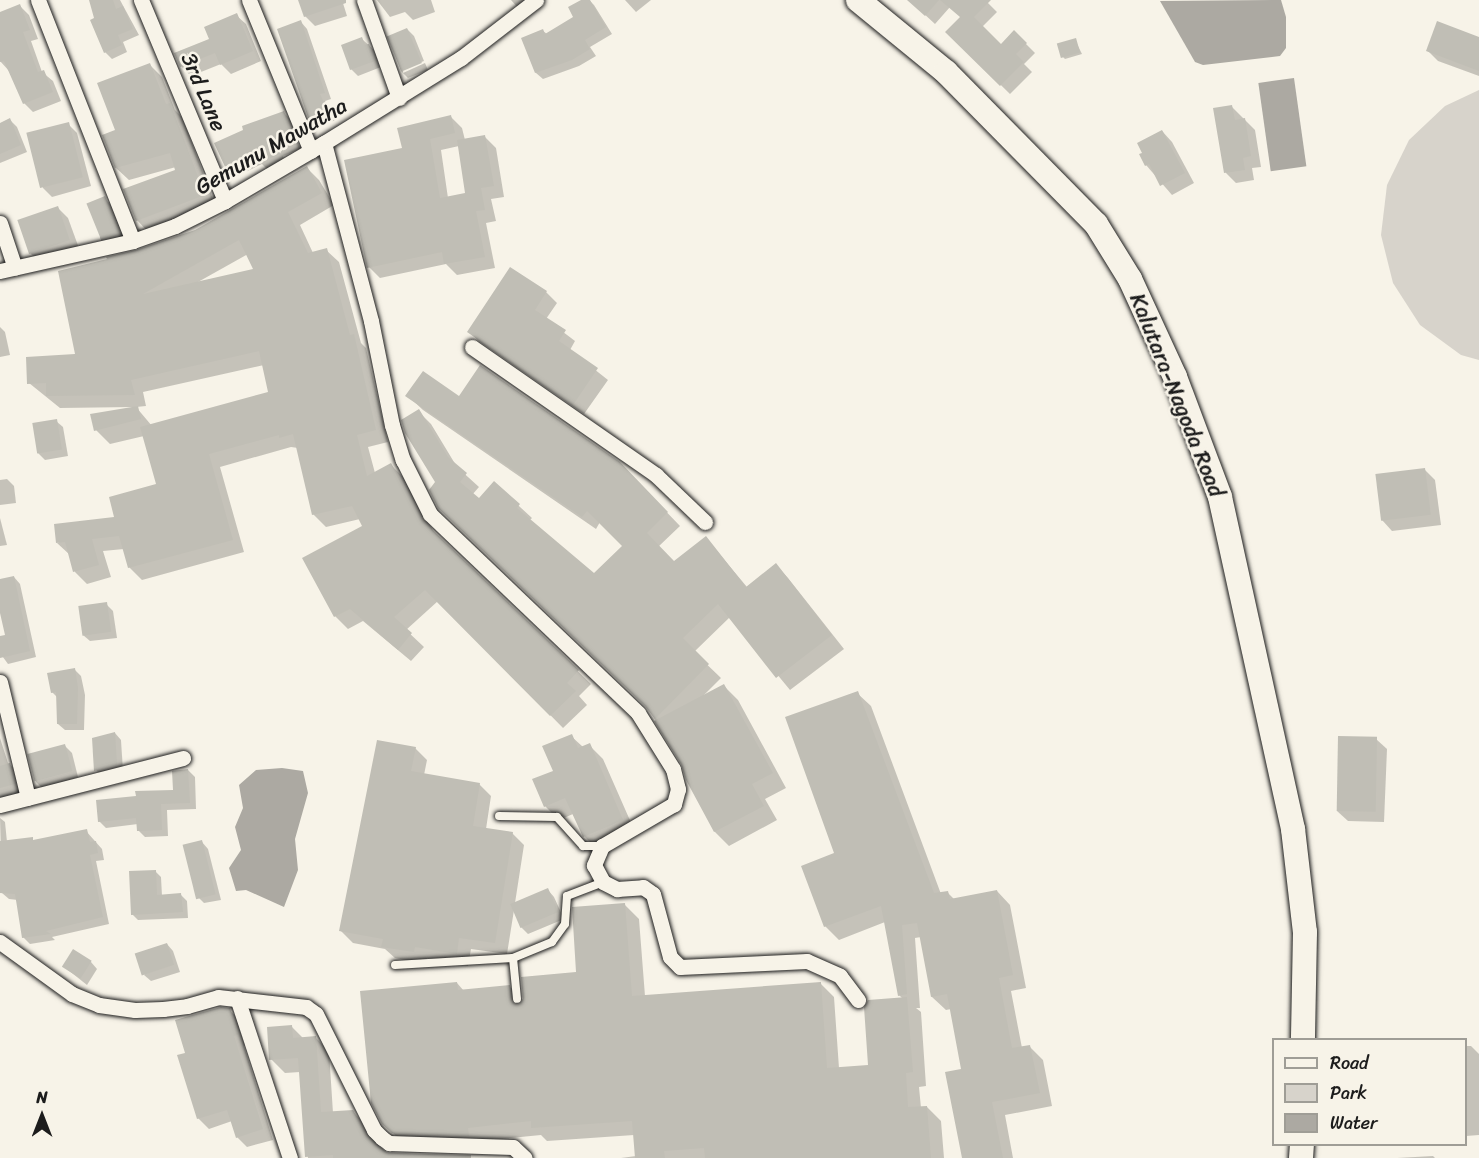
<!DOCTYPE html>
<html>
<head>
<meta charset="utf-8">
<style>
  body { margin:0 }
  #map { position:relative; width:1479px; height:1158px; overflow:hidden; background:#f7f3e8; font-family:Sriracha,sans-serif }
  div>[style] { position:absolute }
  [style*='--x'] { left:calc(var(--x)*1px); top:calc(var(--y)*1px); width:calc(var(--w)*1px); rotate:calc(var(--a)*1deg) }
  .green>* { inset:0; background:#d7d3cb }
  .water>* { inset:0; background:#aca9a2; transform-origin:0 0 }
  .shadow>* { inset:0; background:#0003 }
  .building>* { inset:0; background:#c0beb5; transform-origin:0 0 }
  .roads { filter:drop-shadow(0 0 2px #1c1c1c) drop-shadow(0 0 2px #1c1c1c) }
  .service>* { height:8px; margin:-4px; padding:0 4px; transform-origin:4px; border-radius:4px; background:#f7f3e8 }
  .minor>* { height:15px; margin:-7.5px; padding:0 7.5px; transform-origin:7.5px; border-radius:7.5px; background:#f7f3e8 }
  .primary>* { height:24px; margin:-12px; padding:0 12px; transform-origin:12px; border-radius:12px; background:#f7f3e8 }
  span { translate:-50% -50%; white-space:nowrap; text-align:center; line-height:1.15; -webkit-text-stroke:5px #f7f3e8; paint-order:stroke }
  .street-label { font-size:22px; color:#1c1c1c }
  .legend { position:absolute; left:1272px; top:1038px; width:195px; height:108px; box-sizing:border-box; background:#f7f3e8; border:2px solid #9f9d96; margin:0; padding:8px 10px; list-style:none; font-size:18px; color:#1c1c1c }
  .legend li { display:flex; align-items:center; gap:12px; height:30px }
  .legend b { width:30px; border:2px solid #9f9d96 }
  .north { position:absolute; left:12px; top:1086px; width:60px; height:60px; -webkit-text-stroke:4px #f7f3e8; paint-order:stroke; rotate:0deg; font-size:16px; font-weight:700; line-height:24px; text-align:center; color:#1c1c1c }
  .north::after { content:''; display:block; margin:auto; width:21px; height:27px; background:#1c1c1c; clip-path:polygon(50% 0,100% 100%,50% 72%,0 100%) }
</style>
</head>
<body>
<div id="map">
  <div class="green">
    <div style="clip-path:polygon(1479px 90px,1479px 360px,1461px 355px,1420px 325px,1393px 283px,1381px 235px,1387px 185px,1409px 140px,1445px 106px)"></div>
  </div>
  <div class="water">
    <div style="clip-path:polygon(1281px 0,1286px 17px,1286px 48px,1280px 56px,1203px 65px,1195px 62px,1160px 1px)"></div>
    <div style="left:1294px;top:78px;width:89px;height:36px;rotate:82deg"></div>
    <div style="clip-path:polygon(282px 768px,303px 771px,308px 793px,295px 839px,298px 870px,284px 907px,246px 890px,236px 891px,229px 868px,241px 850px,235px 827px,243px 808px,239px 785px,256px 770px)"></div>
  </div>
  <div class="shadow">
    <div style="clip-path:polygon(91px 0,120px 0,139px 35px,123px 42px,127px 52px,112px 59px,105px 52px)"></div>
    <div style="clip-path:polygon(300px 0,342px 0,347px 16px,315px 26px,305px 16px)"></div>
    <div style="clip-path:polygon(377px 0,431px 0,435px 12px,413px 20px,405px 12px,390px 17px)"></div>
    <div style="clip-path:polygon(511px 0,530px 0,519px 9px)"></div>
    <div style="clip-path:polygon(584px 0,589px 0,594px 5px,612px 34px,590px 47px,596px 56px,579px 66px,543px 79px,536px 73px,523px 39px,543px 31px,547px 34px,576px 17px)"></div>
    <div style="clip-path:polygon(625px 0,651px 0,636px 12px)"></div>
    <div style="clip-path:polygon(909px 0,985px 0,997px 12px,982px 27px,1001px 46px,1014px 32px,1035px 53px,1024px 64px,1032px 72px,1010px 94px,947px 32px,962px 18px,950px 7px,935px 24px)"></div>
    <div style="clip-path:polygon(20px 6px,29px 15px,38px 39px,31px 41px,42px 72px,53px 81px,61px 101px,33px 112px,24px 103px,10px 72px,0 61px,0 13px)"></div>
    <div style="clip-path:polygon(236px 15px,246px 24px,261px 61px,231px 74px,221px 64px,191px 76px,181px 66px)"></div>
    <div style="clip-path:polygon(301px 22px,307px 29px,331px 99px,325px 101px,335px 120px,318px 128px,311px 122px)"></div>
    <div style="clip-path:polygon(407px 29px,414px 36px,424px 61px,403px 69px,403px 73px,425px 63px,428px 70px,408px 78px,401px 71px,389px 37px)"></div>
    <div style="clip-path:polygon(1479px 38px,1479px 76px,1438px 61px,1428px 51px)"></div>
    <div style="clip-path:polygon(362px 39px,376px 52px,381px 67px,358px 76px,351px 69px)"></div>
    <div style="clip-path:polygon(1075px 40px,1082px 54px,1065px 59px,1062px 56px)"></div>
    <div style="clip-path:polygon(149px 64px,162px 77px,175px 110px,182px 117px,216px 207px,149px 233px,137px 220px,177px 171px,176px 167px,129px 180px,116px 168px)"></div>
    <div style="clip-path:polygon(1231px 106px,1255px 130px,1261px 167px,1252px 168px,1254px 180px,1236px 183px,1226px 173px)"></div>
    <div style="clip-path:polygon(283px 112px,290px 119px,300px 149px,283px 156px,285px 161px,267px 169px,262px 164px,235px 177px,228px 170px)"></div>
    <div style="clip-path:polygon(evenodd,451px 117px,462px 128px,465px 140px,485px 137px,496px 148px,504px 197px,491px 199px,496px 221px,486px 223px,495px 268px,457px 275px,446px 264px,380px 278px,369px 267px,404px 149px,451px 117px,459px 146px,467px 194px,448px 198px,441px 150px,459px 146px)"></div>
    <div style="clip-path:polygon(10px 120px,17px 127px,27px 152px,0 163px,0 124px)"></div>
    <div style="clip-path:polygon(68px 124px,77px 133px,91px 186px,52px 197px,43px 188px,29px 136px)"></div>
    <div style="clip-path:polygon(1162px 131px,1172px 142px,1194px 183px,1172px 195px,1146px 165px)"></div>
    <div style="clip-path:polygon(evenodd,307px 168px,319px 180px,334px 205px,300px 225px,313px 253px,326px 250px,339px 262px,361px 343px,366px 348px,388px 442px,368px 447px,375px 473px,391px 465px,403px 477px,435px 534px,591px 684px,579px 696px,587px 705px,563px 728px,438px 601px,406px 630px,424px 647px,411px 661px,363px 621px,348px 629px,335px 616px,304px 558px,364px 526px,360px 519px,326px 527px,313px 514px,298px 448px,291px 447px,220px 467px,244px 552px,142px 580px,129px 567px,124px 549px,103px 551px,111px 577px,87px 584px,75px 572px,70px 555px,57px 543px,116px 519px,158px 485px,144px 436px,110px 444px,96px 430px,133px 407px,60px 408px,29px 383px,77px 356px,137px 252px,196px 231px,307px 168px,248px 254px,255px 270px,198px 282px,248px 254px,307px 168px,264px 365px,270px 393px,152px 426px,136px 407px,146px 406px,143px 392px,264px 365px)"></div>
    <div style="clip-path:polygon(104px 198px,111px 205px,125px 241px,107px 245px,100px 238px)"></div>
    <div style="clip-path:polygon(58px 208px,68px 218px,80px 251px,41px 264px,30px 253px)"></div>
    <div style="clip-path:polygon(510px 269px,546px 292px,557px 303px,546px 319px,575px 341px,570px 350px,608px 380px,584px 414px,480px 342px,469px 332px)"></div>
    <div style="clip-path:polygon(0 327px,5px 332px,10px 355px,0 357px)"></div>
    <div style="clip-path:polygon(409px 397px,459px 398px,633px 477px,680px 526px,658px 547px,674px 563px,706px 538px,747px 587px,776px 565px,788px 578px,844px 649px,790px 690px,730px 617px,694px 652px,721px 678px,703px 696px,724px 686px,738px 700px,786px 788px,765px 799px,777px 820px,729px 846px,715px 832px,687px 779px,683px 763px,647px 707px,437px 482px,418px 411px,431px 424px,457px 467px,479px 487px,472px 495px,479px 500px,494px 483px,532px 518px,530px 520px,595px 575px,624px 546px,600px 522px,596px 529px,423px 410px)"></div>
    <div style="clip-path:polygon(56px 421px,63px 427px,68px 456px,45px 460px,38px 453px)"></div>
    <div style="clip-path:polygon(1425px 470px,1435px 480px,1441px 525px,1392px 531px,1382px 520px)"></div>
    <div style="clip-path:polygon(7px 479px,14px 486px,16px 503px,0 505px,0 480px)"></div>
    <div style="clip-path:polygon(0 518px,7px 545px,0 546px)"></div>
    <div style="clip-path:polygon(14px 577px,20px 584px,36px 657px,8px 664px,0 653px,0 638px,6px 636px,0 606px,0 580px)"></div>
    <div style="clip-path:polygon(106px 604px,113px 611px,117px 638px,90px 641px,83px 635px)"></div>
    <div style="clip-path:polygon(74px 669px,81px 676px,85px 695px,84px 730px,65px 730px,58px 724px,58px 698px,52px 692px)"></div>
    <div style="clip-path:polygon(857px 693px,871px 706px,941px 894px,947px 892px,954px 899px,997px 891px,1010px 905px,1026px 988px,1011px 991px,1022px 1048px,1030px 1047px,1043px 1060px,1052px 1106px,1005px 1115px,1013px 1158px,963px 1158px,963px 1070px,951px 1009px,946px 1010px,932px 997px,921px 937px,915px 938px,920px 1008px,916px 1008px,921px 1012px,926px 1086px,919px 1087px,921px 1108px,927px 1107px,941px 1121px,944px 1158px,621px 1158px,636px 1156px,634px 1135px,547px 1141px,541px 1135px,482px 1141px,398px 1138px,383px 1123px,457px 983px,464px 991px,509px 986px,525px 1002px,578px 974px,625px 905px,639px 919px,645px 996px,820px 983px,834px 997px,839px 1068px,870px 1066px,903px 999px,899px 995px,885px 922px,839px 940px,825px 926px)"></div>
    <div style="clip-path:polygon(115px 733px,121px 740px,123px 771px,103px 777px,96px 770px)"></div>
    <div style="clip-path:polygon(571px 736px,583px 747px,589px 745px,603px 759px,636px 834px,598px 850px,584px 836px,573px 814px,559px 820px,545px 806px,555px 771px)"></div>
    <div style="clip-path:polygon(0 738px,8px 763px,17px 771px,22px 793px,0 800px)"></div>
    <div style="clip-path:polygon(1376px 739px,1387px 749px,1384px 822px,1348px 821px,1337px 811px)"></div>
    <div style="clip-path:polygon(65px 746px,72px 753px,78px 777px,43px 789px,36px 782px,30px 757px)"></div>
    <div style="clip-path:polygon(415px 748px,427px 760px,424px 775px,479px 784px,491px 796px,486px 829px,512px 833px,524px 845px,515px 903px,548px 890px,554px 897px,564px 919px,528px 934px,521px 927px,514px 910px,507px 954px,471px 949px,468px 966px,427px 958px,426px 964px,395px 958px,385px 949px,353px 943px,341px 931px)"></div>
    <div style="clip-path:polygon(188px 770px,195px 777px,196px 809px,167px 810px,168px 836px,145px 837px,138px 830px,138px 824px,106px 828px,99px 821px,175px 791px)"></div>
    <div style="clip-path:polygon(0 818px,5px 822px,7px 842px,34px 841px,86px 831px,102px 849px,104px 860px,96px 861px,109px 924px,52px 937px,55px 940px,30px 944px,23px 937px,18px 900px,9px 899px,2px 893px)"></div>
    <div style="clip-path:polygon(202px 842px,208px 849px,221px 900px,204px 903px,197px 896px)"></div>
    <div style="clip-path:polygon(155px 871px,161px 877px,162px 896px,181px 895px,187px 901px,188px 918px,138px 920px,132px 914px)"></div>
    <div style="clip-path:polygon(167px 944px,173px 951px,180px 972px,151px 981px,144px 975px)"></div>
    <div style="clip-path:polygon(91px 962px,97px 969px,87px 985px,63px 966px)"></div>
    <div style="clip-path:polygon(229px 1010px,240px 1020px,248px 1045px,244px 1046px,273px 1140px,247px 1147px,237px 1137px,232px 1121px,209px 1129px,198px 1118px,186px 1054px)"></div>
    <div style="clip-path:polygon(292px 1027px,304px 1039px,316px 1038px,329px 1051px,333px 1113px,353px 1112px,366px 1125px,383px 1152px,471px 1158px,308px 1158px,300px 1072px,285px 1073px,271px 1059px)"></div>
    <div style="clip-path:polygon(1466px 1046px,1471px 1046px,1479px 1054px,1479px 1135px,1466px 1136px)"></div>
    <div style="clip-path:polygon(1433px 1156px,1435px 1158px,1397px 1158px)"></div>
  </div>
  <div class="building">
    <div style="clip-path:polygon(89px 0,113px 0,116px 9px,123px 6px,133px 29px,118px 35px,122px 45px,104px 53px,90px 20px,94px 18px)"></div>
    <div style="clip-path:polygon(298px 0,346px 0,346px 3px,304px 17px)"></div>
    <div style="clip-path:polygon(581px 0,590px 0,606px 27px,585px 40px,590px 49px,572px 60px,535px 73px,521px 38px,543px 29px,545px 34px,573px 17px,568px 7px)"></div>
    <div style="clip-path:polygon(907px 0,939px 0,925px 16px)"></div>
    <div style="clip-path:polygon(940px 0,991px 0,974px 17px,1001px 44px,1014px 30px,1027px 43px,1016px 54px,1024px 62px,1000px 86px,945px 32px,960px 17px)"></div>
    <div style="clip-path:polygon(20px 4px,30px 30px,23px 32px,38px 72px,44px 70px,53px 92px,23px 104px,4px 61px,0 62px,0 12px)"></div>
    <div style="clip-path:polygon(237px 13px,253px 51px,220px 65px,215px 53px,180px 67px,174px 53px,209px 39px,204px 27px)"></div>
    <div style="clip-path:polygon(301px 20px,325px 93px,320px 94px,329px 113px,310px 123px,277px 29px)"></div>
    <div style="clip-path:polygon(1437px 21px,1479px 37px,1479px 71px,1426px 51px)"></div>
    <div style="left:407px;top:28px;width:38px;height:22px;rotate:67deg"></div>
    <div style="clip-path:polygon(362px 37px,365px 45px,369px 44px,375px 61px,350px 70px,341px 45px)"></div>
    <div style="left:1076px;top:38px;width:15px;height:20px;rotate:74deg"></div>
    <div style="clip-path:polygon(150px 63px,166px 104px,170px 103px,205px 195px,136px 221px,123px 189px,175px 170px,170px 153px,115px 168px,102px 135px,115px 130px,97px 83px)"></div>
    <div style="clip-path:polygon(1232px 105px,1235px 120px,1245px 118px,1251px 156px,1243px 158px,1245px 170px,1224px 173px,1213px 108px)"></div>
    <div style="clip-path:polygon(284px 111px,294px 143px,277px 149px,280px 154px,259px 163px,256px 158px,227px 171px,214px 143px,243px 130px,242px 126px)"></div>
    <div style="clip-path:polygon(451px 115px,455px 133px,430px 139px,440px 198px,465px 193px,457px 140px,485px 135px,494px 186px,481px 188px,485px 210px,476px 211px,485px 257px,444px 264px,442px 252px,367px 268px,344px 160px,402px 148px,397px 128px)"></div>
    <div style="clip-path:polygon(10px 118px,21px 145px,0 154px,0 123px)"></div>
    <div style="left:69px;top:122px;width:57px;height:44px;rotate:76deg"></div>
    <div style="clip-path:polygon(1162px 130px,1185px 173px,1160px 186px,1149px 164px,1145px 166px,1139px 154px,1142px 153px,1137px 143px)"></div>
    <div style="clip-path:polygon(evenodd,307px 166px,322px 193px,288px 212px,308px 253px,327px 248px,350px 335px,354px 334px,376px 430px,357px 435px,367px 476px,391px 463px,423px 521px,579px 670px,567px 683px,576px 691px,550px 716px,425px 590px,394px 617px,412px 633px,398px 650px,350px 609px,334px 617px,302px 558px,362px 526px,352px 506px,312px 515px,293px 434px,279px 438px,279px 435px,209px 454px,233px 540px,128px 568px,119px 536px,92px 539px,99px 565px,73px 572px,65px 542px,56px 543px,54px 524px,114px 517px,109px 497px,156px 484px,140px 427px,268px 392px,259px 351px,131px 380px,135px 395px,46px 396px,46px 383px,27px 384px,26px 357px,75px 354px,58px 271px,107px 259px,106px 257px,136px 250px,195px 230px,307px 166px,239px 240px,253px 269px,143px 294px,239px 240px)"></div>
    <div style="left:105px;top:196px;width:41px;height:20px;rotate:68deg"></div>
    <div style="left:58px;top:206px;width:36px;height:43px;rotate:71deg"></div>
    <div style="clip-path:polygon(510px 267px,547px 291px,535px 310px,566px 330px,559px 341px,598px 368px,573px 405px,467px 332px)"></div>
    <div style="clip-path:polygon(480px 365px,620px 462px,668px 512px,647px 533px,674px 561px,706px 536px,746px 587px,776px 563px,832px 635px,776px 678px,718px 604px,683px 638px,709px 664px,655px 719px,645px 706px,438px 508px,429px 490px,435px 482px,405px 433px,401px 420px,419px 409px,448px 457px,467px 473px,460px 482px,479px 498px,494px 481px,520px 504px,517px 508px,594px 573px,622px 546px,587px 511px,582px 517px,405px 396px,423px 371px,459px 396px)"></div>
    <div style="clip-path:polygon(138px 406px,141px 419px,94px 431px,90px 414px)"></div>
    <div style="left:57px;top:419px;width:31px;height:25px;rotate:81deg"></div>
    <div style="left:1425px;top:468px;width:47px;height:50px;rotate:83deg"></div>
    <div style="clip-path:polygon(14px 576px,30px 651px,0 658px,0 636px,5px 635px,0 613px,0 579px)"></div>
    <div style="left:107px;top:602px;width:30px;height:29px;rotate:82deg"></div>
    <div style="clip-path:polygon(75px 668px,78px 688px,77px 724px,57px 724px,56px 692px,51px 693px,47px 673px)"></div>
    <div style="clip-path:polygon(724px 684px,773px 773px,752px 784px,764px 806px,714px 832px,686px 780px,681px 764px,654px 721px)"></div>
    <div style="clip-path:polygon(858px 691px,934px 893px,948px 891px,950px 899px,997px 890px,1013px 975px,999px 978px,1012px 1048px,1030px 1045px,1040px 1093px,992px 1102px,1003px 1158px,962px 1158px,945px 1072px,961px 1069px,947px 994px,931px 997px,917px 923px,902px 925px,907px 994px,898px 996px,881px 906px,824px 927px,801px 866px,834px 853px,785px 717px)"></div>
    <div style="clip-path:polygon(115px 732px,117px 765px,94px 771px,92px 738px)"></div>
    <div style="clip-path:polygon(572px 734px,578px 748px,590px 743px,623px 820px,583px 837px,565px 798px,544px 807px,532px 779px,553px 771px,542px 746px)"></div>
    <div style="left:1338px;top:736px;width:39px;height:75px;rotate:1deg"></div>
    <div style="clip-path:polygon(377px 740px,416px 747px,411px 771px,480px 783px,473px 826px,513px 832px,495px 943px,459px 938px,457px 954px,415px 947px,414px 952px,381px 947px,383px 939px,339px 931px)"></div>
    <div style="left:65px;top:744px;width:28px;height:39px;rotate:75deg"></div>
    <div style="clip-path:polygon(10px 763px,15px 784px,0 788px,0 766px)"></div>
    <div style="clip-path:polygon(188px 769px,190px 803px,161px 804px,162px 830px,137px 831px,136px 818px,98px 822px,96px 800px,136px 796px,135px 791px,173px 790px,172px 771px)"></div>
    <div style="clip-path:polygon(87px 829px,90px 842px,96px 841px,98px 853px,90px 855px,103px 917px,46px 931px,51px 934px,22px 938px,15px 894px,0 893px,0 841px,33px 837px,33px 840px)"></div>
    <div style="left:202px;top:840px;width:56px;height:20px;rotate:76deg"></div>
    <div style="clip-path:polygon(156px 870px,157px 895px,181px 893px,183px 912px,131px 915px,129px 871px)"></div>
    <div style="left:548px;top:888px;width:26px;height:41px;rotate:67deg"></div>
    <div style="clip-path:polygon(625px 903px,632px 996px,821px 982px,827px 1068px,868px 1065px,864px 1007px,868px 1000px,907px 997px,913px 1072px,906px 1073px,908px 1107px,927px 1106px,931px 1158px,705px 1158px,704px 1148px,664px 1151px,665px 1158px,635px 1158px,632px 1121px,531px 1128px,531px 1121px,468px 1128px,469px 1136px,392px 1133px,382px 1124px,371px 1103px,360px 991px,457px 982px,458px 990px,510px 985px,512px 1002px,518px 1005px,523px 999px,521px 977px,576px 972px,572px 907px)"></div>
    <div style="left:167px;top:943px;width:23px;height:34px;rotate:72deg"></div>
    <div style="left:73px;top:949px;width:22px;height:21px;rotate:32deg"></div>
    <div style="clip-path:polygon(221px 1007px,230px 1008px,238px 1035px,234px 1036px,263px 1129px,236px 1138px,227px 1110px,197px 1119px,177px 1055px,185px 1053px,175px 1020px)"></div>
    <div style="clip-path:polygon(292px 1025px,293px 1038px,316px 1036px,321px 1112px,353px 1110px,367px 1137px,388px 1153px,471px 1155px,471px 1158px,333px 1158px,333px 1155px,305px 1157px,298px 1058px,269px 1060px,267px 1027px)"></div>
  </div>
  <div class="roads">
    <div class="service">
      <div style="--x:499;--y:816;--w:58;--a:1"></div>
      <div style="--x:557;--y:817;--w:39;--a:48"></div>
      <div style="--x:583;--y:846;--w:19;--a:0"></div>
      <div style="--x:513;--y:958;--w:41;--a:84.4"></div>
      <div style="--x:395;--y:965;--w:118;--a:-3.4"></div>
      <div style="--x:513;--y:958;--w:42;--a:-22.3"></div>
      <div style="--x:552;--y:942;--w:22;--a:-54"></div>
      <div style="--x:565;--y:924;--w:28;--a:-86"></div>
      <div style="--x:567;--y:896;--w:39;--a:-21"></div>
    </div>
    <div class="minor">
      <div style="--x:38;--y:0;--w:259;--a:68.5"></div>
      <div style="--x:141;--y:0;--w:218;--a:67.3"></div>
      <div style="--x:249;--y:0;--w:163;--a:67.7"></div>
      <div style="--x:364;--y:0;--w:104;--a:70.3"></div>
      <div style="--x:324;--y:143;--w:184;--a:75.2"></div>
      <div style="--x:371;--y:321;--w:106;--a:78.6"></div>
      <div style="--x:392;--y:425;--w:37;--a:73"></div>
      <div style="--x:403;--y:460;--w:60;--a:63.4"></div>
      <div style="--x:430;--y:514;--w:288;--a:43.7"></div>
      <div style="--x:638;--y:713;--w:66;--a:58"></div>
      <div style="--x:673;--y:769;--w:21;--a:76"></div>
      <div style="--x:678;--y:789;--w:16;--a:105"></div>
      <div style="--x:674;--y:804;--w:83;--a:149.7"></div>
      <div style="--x:602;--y:846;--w:21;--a:113"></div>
      <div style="--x:594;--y:865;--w:19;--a:62"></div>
      <div style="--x:603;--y:882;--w:16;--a:27"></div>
      <div style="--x:617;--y:889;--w:26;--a:-4"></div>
      <div style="--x:643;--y:887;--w:12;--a:35"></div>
      <div style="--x:653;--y:894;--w:65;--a:74.9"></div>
      <div style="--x:670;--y:957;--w:14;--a:45"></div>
      <div style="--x:680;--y:967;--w:127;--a:-2.7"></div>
      <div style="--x:807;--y:961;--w:36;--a:24"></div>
      <div style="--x:840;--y:976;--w:30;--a:53"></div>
      <div style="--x:0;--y:223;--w:47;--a:71.6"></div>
      <div style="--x:0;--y:271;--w:136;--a:-12.7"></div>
      <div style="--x:133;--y:241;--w:45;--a:-19.7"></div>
      <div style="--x:175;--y:226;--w:56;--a:-26.6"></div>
      <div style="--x:225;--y:201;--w:115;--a:-30.4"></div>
      <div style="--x:324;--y:143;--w:161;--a:-31.8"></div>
      <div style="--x:461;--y:58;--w:95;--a:-37.7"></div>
      <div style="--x:472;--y:347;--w:224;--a:34.8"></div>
      <div style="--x:656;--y:475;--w:68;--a:43.8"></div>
      <div style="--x:0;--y:682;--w:119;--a:76.4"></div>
      <div style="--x:0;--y:805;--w:189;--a:-14.4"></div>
      <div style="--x:0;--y:942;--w:89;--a:35.8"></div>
      <div style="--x:72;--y:994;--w:29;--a:22"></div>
      <div style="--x:99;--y:1005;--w:36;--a:8"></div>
      <div style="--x:135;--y:1010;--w:28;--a:-2"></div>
      <div style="--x:163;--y:1009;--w:24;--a:-7"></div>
      <div style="--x:187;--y:1006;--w:32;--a:-16"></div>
      <div style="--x:218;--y:997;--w:89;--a:6.5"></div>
      <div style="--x:306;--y:1007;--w:12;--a:35"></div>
      <div style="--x:316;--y:1014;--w:130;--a:63.4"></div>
      <div style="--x:374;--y:1130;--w:11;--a:45"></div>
      <div style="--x:382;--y:1138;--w:9;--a:36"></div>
      <div style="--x:389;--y:1143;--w:124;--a:1.8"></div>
      <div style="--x:513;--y:1147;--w:16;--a:43"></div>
      <div style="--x:237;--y:998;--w:169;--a:71.7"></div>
    </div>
    <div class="primary">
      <div style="--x:858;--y:0;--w:114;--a:39.3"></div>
      <div style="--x:946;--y:72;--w:214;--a:45.4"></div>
      <div style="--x:1096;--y:224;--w:65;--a:58.3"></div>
      <div style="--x:1130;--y:279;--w:108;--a:65.3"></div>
      <div style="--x:1175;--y:377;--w:128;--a:69.4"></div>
      <div style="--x:1220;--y:497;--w:340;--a:77.6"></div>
      <div style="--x:1293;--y:829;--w:104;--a:83.4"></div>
      <div style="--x:1305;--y:932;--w:108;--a:91.1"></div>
      <div style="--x:1301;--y:1158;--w:14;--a:-86"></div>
    </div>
  </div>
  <div class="street-label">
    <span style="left:204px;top:92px;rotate:67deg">3rd Lane</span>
    <span style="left:271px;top:146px;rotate:-30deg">Gemunu Mawatha</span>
    <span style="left:1177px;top:395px;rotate:68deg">Kalutara-Nagoda Road</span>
  </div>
  <ul class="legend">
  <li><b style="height:8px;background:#f7f3e8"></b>Road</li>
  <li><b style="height:16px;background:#d7d3cb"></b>Park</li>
  <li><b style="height:16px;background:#aca9a2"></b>Water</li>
  </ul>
  <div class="north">N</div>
</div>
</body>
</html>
